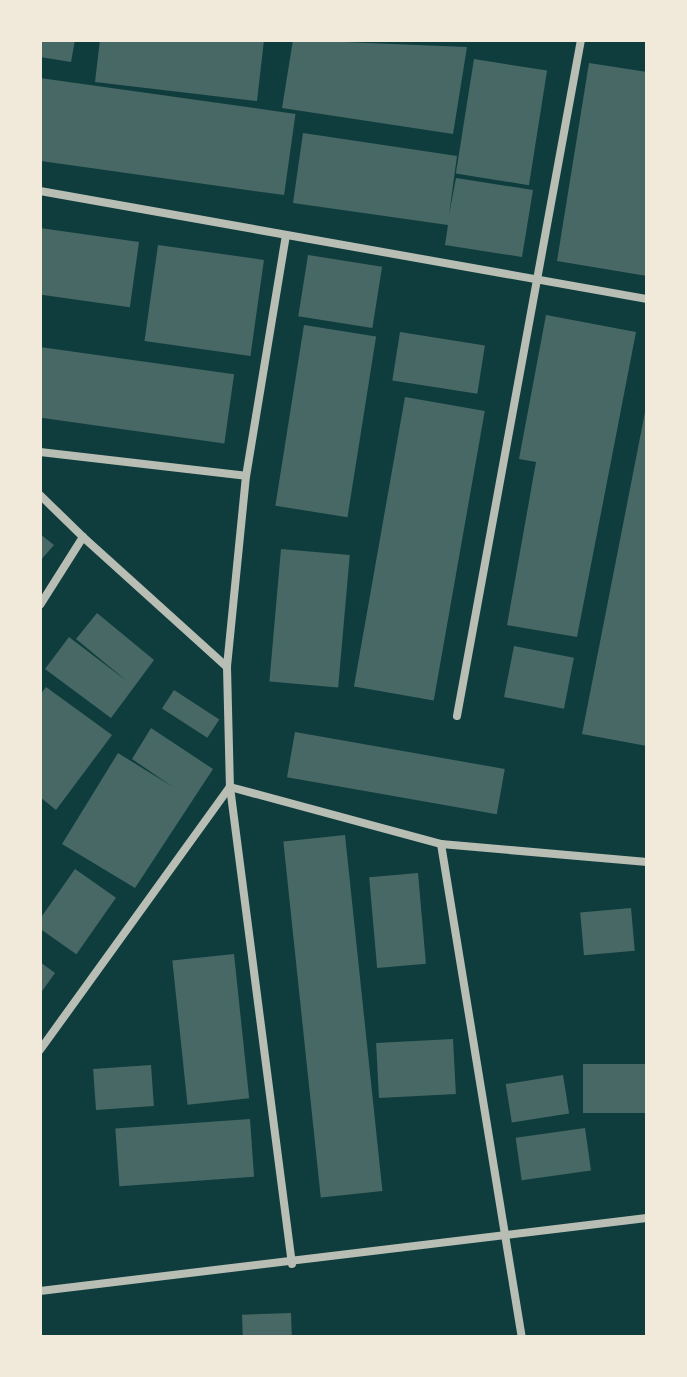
<!DOCTYPE html>
<html>
<head>
<meta charset="utf-8">
<style>
  body { margin:0 }
  #map { position:relative; width:687px; height:1377px; overflow:hidden; background:#0f3d3e; font-family:Barlow,sans-serif }
  div>[style] { position:absolute }
  [style*='--x'] { left:calc(var(--x)*1px); top:calc(var(--y)*1px); width:calc(var(--w)*1px); rotate:calc(var(--a)*1deg) }
  .building>* { inset:0; background:#486865; transform-origin:0 0 }
  .minor>* { height:8px; margin:-4px; padding:0 4px; transform-origin:4px; border-radius:4px; background:#b8beb3 }
  span { translate:-50% -50%; white-space:nowrap; text-align:center; line-height:1.15; -webkit-text-stroke:6px #f1e9da; paint-order:stroke }
  .frame { position:absolute; inset:0; border:42px solid #f1e9da; pointer-events:none }
</style>
</head>
<body>
<div id="map">
  <div class="building">
    <div style="clip-path:polygon(40px 40px,75px 40px,71px 62px,40px 57px)"></div>
    <div style="clip-path:polygon(100px 40px,264px 40px,257px 101px,95px 82px)"></div>
    <div style="clip-path:polygon(293px 40px,467px 47px,453px 134px,282px 108px)"></div>
    <div style="left:474px;top:59px;width:74px;height:116px;rotate:9deg"></div>
    <div style="clip-path:polygon(589px 63px,647px 72px,647px 276px,557px 261px)"></div>
    <div style="left:40px;top:78px;width:258px;height:82px;rotate:8deg"></div>
    <div style="clip-path:polygon(303px 133px,457px 156px,449px 215px,456px 178px,533px 190px,522px 257px,445px 245px,448px 225px,293px 203px)"></div>
    <div style="left:40px;top:228px;width:100px;height:66px;rotate:8deg"></div>
    <div style="left:158px;top:245px;width:107px;height:97px;rotate:8deg"></div>
    <div style="left:308px;top:255px;width:75px;height:62px;rotate:9deg"></div>
    <div style="clip-path:polygon(546px 315px,636px 332px,577px 637px,507px 625px,536px 462px,519px 459px)"></div>
    <div style="left:304px;top:325px;width:73px;height:183px;rotate:9deg"></div>
    <div style="left:400px;top:332px;width:86px;height:49px;rotate:9deg"></div>
    <div style="left:40px;top:347px;width:196px;height:70px;rotate:8deg"></div>
    <div style="left:405px;top:397px;width:81px;height:294px;rotate:10deg"></div>
    <div style="clip-path:polygon(647px 402px,647px 746px,582px 734px)"></div>
    <div style="clip-path:polygon(40px 534px,54px 545px,40px 561px)"></div>
    <div style="left:281px;top:549px;width:69px;height:133px;rotate:5deg"></div>
    <div style="clip-path:polygon(97px 613px,154px 660px,111px 718px,45px 669px,69px 637px,128px 682px,76px 639px)"></div>
    <div style="left:514px;top:646px;width:61px;height:52px;rotate:11deg"></div>
    <div style="clip-path:polygon(46px 687px,112px 735px,56px 810px,40px 797px,40px 695px)"></div>
    <div style="left:174px;top:690px;width:54px;height:22px;rotate:33deg"></div>
    <div style="clip-path:polygon(151px 728px,213px 769px,135px 888px,62px 844px,118px 753px,173px 787px,132px 759px)"></div>
    <div style="left:295px;top:732px;width:213px;height:46px;rotate:10deg"></div>
    <div style="left:345px;top:835px;width:358px;height:62px;rotate:84deg"></div>
    <div style="left:75px;top:869px;width:50px;height:69px;rotate:35deg"></div>
    <div style="left:418px;top:873px;width:91px;height:49px;rotate:85deg"></div>
    <div style="left:631px;top:908px;width:43px;height:51px;rotate:85deg"></div>
    <div style="left:234px;top:954px;width:145px;height:62px;rotate:84deg"></div>
    <div style="clip-path:polygon(40px 962px,55px 973px,40px 994px)"></div>
    <div style="left:453px;top:1039px;width:55px;height:77px;rotate:87deg"></div>
    <div style="left:647px;top:1064px;width:49px;height:64px;rotate:90deg"></div>
    <div style="left:151px;top:1065px;width:41px;height:58px;rotate:86deg"></div>
    <div style="left:563px;top:1075px;width:39px;height:58px;rotate:81deg"></div>
    <div style="left:250px;top:1119px;width:58px;height:135px;rotate:86deg"></div>
    <div style="left:585px;top:1128px;width:43px;height:70px;rotate:82deg"></div>
    <div style="left:291px;top:1313px;width:24px;height:49px;rotate:88deg"></div>
  </div>
  <div class="minor">
    <div style="--x:40;--y:191;--w:617;--a:10.09"></div>
    <div style="--x:286;--y:235;--w:244;--a:99.4"></div>
    <div style="--x:246;--y:476;--w:192;--a:95.7"></div>
    <div style="--x:227;--y:667;--w:120;--a:88.6"></div>
    <div style="--x:230;--y:787;--w:481;--a:82.6"></div>
    <div style="--x:40;--y:452;--w:207;--a:6.6"></div>
    <div style="--x:40;--y:495;--w:60;--a:44.3"></div>
    <div style="--x:83;--y:537;--w:80;--a:122.3"></div>
    <div style="--x:83;--y:537;--w:194;--a:42.1"></div>
    <div style="--x:457;--y:716;--w:687;--a:-79.61"></div>
    <div style="--x:441;--y:844;--w:500;--a:80.7"></div>
    <div style="--x:40;--y:1050;--w:324;--a:-54.2"></div>
    <div style="--x:230;--y:787;--w:219;--a:15.1"></div>
    <div style="--x:441;--y:844;--w:207;--a:5"></div>
    <div style="--x:40;--y:1291;--w:611;--a:-6.86"></div>
  </div>
  <div class="frame"></div>
</div>
</body>
</html>
